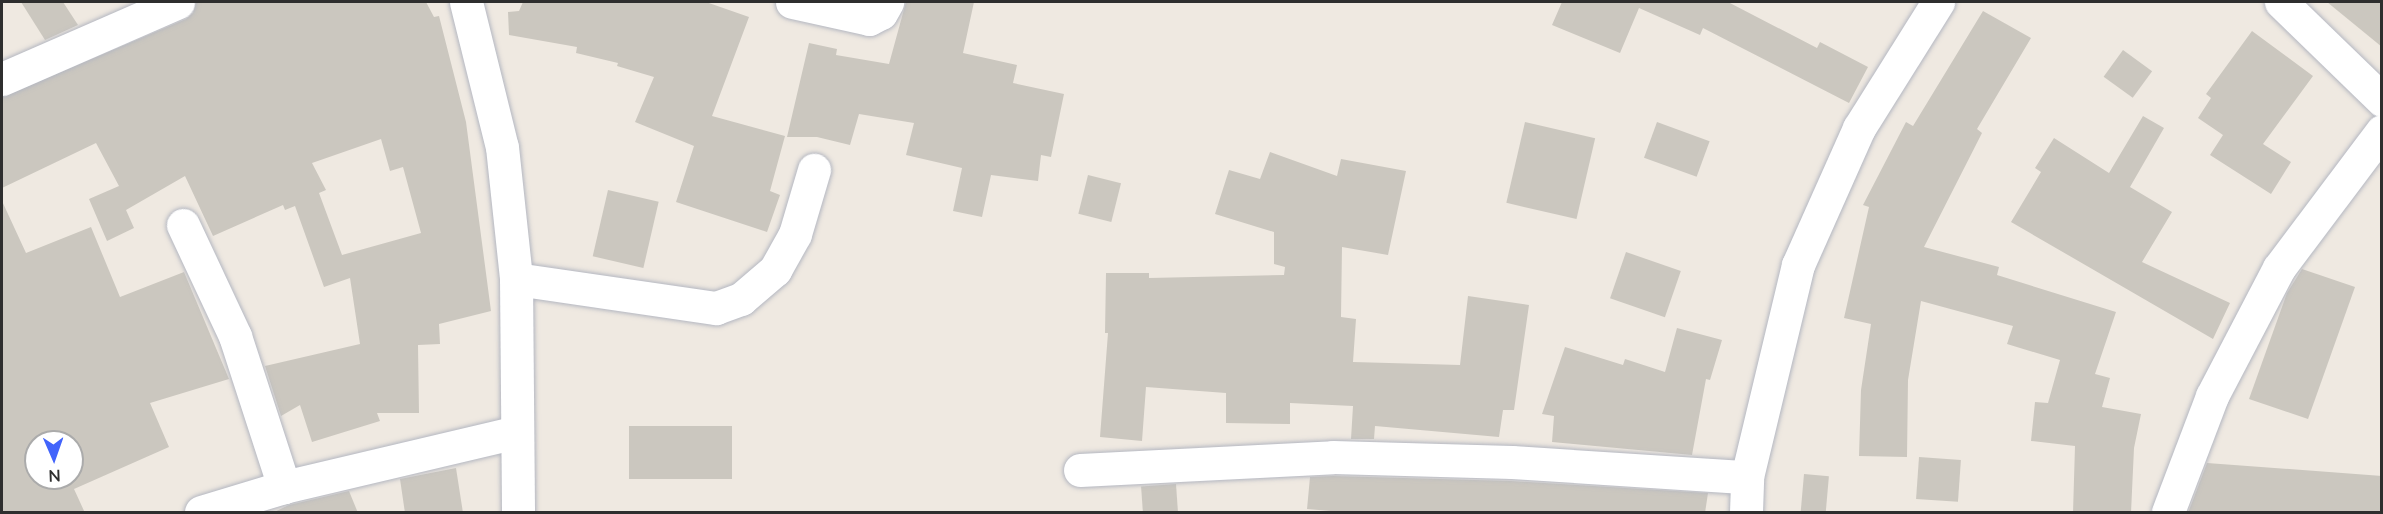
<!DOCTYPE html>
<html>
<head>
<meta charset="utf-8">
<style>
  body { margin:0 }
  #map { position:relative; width:2383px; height:514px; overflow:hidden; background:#efe9e1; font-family:Lato,sans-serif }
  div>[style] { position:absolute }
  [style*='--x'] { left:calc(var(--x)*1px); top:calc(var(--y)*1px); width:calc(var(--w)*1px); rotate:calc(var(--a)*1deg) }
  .building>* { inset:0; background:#cbc7bf; transform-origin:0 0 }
  .roads { filter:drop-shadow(0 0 2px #b4b7c1) drop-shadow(0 0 2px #b4b7c1) }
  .minor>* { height:33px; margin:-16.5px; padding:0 16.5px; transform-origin:16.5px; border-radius:16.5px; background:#fff }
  span { translate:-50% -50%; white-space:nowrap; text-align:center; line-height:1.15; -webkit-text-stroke:4.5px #fff; paint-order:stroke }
  .frame { position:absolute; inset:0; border:3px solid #2e2e2e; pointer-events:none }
  .north { position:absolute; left:24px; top:430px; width:60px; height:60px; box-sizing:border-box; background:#fff; border:2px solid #ababab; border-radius:50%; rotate:178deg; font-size:16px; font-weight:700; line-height:24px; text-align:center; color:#2e2e2e }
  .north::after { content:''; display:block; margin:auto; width:21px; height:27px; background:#4264fb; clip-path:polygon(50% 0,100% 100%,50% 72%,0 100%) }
</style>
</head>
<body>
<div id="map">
  <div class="building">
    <div style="clip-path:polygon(21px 2px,63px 2px,78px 25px,45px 40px)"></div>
    <div style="clip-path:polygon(evenodd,196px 2px,426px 2px,434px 17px,439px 16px,466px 122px,491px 311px,439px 324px,440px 344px,418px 345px,419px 413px,377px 413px,380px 421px,312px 442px,300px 405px,281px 416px,265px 366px,360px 344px,350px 278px,324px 287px,295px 206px,285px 210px,283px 205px,213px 236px,185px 176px,126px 210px,134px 228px,107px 241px,89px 199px,119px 186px,96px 143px,2px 188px,2px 97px,186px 19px,193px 13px,196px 2px,381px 139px,390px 171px,403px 167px,421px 233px,342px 255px,319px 193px,326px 190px,312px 163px,381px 139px)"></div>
    <div style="clip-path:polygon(523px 2px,706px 2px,749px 17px,712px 116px,785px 136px,770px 191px,780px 195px,767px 232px,676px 202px,694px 146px,635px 122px,654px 77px,617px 66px,618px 63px,576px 53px,577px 47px,509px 35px,508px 12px,519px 11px)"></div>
    <div style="clip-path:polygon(906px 2px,974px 2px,963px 53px,1017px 65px,1013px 83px,1064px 94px,1051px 157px,1041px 155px,1038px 181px,991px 175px,982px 217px,953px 211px,962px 168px,906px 155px,914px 123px,859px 114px,850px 145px,817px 137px,787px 137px,809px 43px,837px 49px,836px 55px,889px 64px)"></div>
    <div style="clip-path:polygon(1562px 2px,1728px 2px,1817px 48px,1820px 42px,1868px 67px,1849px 103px,1703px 28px,1700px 35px,1639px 8px,1620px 53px,1552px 25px)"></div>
    <div style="clip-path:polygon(2327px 2px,2382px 2px,2382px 47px)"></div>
    <div style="clip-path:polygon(1983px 11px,2031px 38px,1977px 129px,1982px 133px,1924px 247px,1999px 267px,1997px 275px,2116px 312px,2095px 374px,2110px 378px,2102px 407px,2141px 414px,2134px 448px,2131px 513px,2073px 513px,2075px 446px,2031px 441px,2035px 402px,2048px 403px,2060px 360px,2007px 344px,2013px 326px,1921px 301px,1908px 380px,1907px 457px,1859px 456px,1861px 390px,1871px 324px,1844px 318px,1869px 207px,1863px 205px,1906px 122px,1913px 126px)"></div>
    <div style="clip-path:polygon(2252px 31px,2313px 76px,2263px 144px,2291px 162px,2271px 194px,2210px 155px,2223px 135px,2198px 118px,2211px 98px,2206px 94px)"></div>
    <div style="left:2123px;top:50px;width:36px;height:33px;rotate:36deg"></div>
    <div style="clip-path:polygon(2143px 116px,2164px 128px,2130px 187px,2172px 212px,2142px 262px,2230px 303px,2213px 339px,2011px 222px,2041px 172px,2035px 168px,2054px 138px,2109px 173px)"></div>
    <div style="left:1525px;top:122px;width:72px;height:83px;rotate:13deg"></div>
    <div style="left:1657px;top:122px;width:56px;height:38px;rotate:20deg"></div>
    <div style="clip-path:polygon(1270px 152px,1337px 176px,1341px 159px,1406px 171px,1388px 255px,1342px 247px,1341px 317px,1356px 319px,1353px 362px,1460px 365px,1468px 296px,1529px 305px,1514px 410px,1503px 410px,1499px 437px,1375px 426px,1374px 439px,1351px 439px,1353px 406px,1290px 403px,1290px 424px,1226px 423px,1226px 393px,1146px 387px,1142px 441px,1100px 437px,1108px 333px,1105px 333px,1106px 273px,1149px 273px,1149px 278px,1284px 275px,1285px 267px,1274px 264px,1274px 232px,1215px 214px,1229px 170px,1260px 179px)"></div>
    <div style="left:1088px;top:175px;width:34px;height:40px;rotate:14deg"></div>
    <div style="left:608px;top:190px;width:52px;height:68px;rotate:13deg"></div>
    <div style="clip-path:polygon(evenodd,2px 201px,26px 253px,91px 227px,120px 297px,184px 272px,229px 379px,150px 403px,169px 447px,74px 489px,85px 513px,2px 513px,2px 201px,36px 442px,72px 442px,72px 478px,36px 478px,36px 442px)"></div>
    <div style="left:1626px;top:252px;width:58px;height:49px;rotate:19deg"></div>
    <div style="clip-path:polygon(2302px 269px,2355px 287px,2308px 419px,2249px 399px,2287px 293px)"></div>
    <div style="clip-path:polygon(1677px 328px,1722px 340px,1710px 380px,1706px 379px,1692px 455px,1552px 442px,1554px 416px,1542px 414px,1565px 347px,1623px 365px,1625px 359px,1665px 372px)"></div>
    <div style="left:732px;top:426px;width:53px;height:103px;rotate:90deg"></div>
    <div style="left:1919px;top:457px;width:42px;height:42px;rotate:4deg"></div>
    <div style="clip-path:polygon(2207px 463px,2382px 476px,2382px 513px,2188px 513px)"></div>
    <div style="clip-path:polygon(456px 468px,463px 513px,405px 513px,400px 479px)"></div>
    <div style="left:1804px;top:474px;width:25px;height:39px;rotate:5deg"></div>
    <div style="clip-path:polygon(1333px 476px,1511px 481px,1708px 493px,1705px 513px,1354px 513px,1307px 509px,1310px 477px)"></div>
    <div style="left:1176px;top:484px;width:29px;height:35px;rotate:86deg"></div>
    <div style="clip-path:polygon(349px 491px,358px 513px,272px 513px,289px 505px)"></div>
  </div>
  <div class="roads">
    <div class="minor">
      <div style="--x:466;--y:2;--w:149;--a:76.1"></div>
      <div style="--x:502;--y:147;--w:133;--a:83.9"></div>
      <div style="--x:516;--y:279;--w:233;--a:89.5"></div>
      <div style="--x:792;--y:2;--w:79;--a:12.4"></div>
      <div style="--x:869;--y:19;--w:13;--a:-27"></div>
      <div style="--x:881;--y:13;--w:13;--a:-61"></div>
      <div style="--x:2281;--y:2;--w:141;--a:44.1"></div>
      <div style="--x:2;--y:79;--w:192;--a:-23.6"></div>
      <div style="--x:183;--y:225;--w:123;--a:64.9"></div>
      <div style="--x:235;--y:336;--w:159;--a:72"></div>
      <div style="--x:516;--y:279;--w:202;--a:8.3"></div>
      <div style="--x:716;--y:308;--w:27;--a:-20"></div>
      <div style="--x:741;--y:299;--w:45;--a:-40.5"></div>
      <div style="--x:775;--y:270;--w:41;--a:-60.9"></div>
      <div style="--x:795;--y:234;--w:67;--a:-73.5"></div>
      <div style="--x:1080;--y:470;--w:253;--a:-2.9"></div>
      <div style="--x:1333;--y:457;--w:179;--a:1.6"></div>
      <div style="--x:1512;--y:462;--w:235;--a:3.7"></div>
      <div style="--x:201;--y:512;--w:87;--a:-16.8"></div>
      <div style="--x:284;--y:487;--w:238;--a:-13.3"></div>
      <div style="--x:1746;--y:512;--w:35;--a:-88"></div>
      <div style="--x:1747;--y:477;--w:218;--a:-76.5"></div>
      <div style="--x:1798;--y:265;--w:150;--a:-66"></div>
      <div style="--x:1859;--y:128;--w:149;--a:-57.9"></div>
      <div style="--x:2168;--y:512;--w:124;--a:-69.2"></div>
      <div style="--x:2212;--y:396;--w:144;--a:-62.4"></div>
      <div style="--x:2279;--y:268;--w:171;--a:-53.1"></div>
    </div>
  </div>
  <div class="frame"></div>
  <div class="north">N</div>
</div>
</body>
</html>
